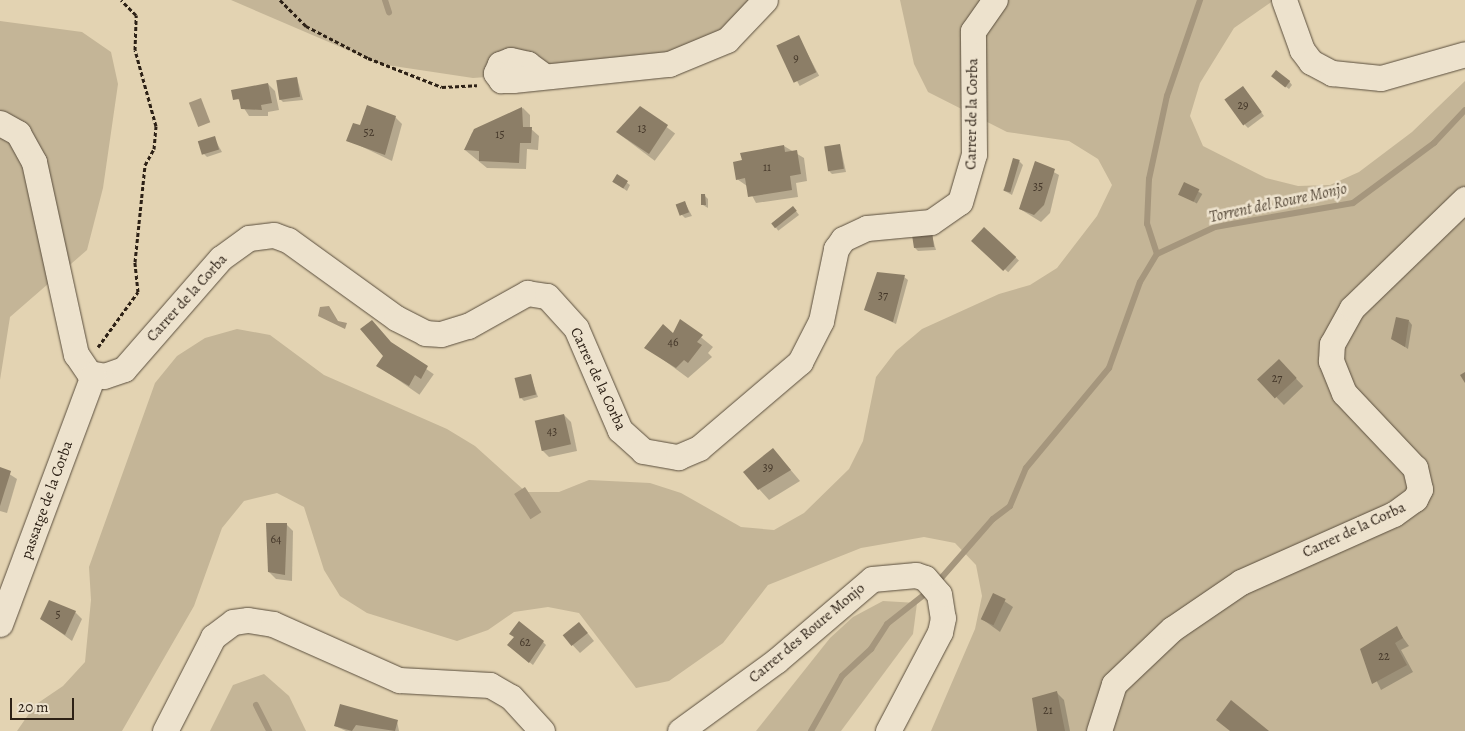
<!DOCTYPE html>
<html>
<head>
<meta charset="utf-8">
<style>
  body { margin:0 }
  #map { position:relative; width:1465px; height:731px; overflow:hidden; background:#e3d3b2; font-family:Alegreya,serif }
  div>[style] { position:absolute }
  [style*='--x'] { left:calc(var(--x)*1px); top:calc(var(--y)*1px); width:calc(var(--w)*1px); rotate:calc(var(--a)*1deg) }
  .green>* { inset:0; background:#c4b597 }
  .water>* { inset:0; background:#a5967d; transform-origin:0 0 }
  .shadow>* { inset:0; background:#0003; transform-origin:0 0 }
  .stream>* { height:6px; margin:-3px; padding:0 3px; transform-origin:3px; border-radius:3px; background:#a5967d }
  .building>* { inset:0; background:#8c7e67; transform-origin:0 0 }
  .path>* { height:3px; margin-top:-1.5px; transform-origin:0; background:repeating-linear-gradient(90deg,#2d2116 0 4px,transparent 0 6.5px) }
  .roads { filter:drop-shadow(0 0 1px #5a4e3d) drop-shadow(0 0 1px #5a4e3d) }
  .minor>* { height:25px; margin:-12.5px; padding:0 12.5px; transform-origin:12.5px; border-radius:12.5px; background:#ede2cd }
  span { translate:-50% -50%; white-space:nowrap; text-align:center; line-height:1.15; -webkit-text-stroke:5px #ede2cd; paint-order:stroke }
  .number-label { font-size:12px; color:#45382a }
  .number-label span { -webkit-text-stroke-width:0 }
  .street-label { font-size:15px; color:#2d2116 }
  .water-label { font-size:16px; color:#574a3a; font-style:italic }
  .scale { position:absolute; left:10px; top:698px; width:64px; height:22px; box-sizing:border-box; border:2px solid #2d2116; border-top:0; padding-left:6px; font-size:15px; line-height:18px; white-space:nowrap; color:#2d2116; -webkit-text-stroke:4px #ede2cd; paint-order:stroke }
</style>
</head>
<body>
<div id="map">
  <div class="green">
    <div style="clip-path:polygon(231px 0,755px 0,726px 35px,628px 67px,473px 78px,380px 64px)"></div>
    <div style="clip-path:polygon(900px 0,1274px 0,1234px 28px,1200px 83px,1190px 116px,1203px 146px,1266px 178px,1298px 186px,1330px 185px,1359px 172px,1412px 132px,1465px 81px,1465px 731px,931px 731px,975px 629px,982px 596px,976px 565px,955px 543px,924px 537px,861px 548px,768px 585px,723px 643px,669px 681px,636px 688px,579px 613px,548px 607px,514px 612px,488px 630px,457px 641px,367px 613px,340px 596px,324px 570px,304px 507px,277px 493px,244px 501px,222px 528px,194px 606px,122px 731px,17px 731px,35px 705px,63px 686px,85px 662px,91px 600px,89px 567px,155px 383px,177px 356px,205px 338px,237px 329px,270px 335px,324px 375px,447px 429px,475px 446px,526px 492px,559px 492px,589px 480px,650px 483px,681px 493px,741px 527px,774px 530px,804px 513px,849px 469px,863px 441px,876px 377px,896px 351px,922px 329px,999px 294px,1030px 285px,1057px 268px,1097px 216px,1112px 185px,1098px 159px,1069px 141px,1007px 132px,928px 92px,914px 64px)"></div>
    <div style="clip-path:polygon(0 21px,82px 32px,111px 52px,118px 84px,103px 188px,87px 250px,10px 317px,0 380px)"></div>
    <div style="clip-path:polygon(883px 601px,917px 603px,913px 634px,841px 731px,756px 731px,830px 638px,853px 617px)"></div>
    <div style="clip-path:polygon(264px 674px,289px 696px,306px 731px,210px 731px,233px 685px)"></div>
  </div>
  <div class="water">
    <div style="left:201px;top:98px;width:26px;height:13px;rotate:69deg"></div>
    <div style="clip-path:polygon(329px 306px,338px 321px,347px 323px,345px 329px,318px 316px,320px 307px)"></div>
    <div style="left:525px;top:487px;width:30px;height:13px;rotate:57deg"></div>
  </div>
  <div class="shadow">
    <div style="left:798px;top:36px;width:45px;height:22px;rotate:62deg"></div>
    <div style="clip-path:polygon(297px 78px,303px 100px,283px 102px,280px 99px)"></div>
    <div style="clip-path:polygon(1276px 79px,1289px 81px,1292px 85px,1289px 89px)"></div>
    <div style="clip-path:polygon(268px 84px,275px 91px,279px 110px,268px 112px,268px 116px,249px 116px,233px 91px)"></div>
    <div style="clip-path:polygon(1246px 91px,1264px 116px,1248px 128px,1245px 125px)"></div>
    <div style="left:640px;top:107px;width:44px;height:34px;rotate:37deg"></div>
    <div style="clip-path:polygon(523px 108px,530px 115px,530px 128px,539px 136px,538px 150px,527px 149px,526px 169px,487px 168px,465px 150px,472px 133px)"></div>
    <div style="clip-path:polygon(395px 117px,402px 124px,392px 161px,348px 140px,361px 127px)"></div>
    <div style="clip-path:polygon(214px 138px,222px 152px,207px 157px,204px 154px)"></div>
    <div style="clip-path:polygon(840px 145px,846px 172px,832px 174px,829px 171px)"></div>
    <div style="clip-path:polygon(784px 146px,804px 158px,807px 181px,796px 183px,798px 197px,756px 203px,747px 186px,737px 179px)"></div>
    <div style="clip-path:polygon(1019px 161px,1023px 165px,1012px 195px,1003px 190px)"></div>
    <div style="clip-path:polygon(1036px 162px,1059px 175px,1050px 213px,1041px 222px,1020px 209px)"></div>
    <div style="clip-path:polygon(618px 176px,630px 185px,627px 191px,617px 184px)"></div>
    <div style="left:1185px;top:184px;width:20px;height:11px;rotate:30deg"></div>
    <div style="clip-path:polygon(704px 195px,708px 199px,708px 208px,703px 205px)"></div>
    <div style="clip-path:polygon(685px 203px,692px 216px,685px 218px,682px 215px)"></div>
    <div style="left:793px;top:207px;width:10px;height:26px;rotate:53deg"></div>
    <div style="left:984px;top:229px;width:47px;height:16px;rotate:42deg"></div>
    <div style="clip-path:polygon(931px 233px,936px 250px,918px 251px,915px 248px)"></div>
    <div style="clip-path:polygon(904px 277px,908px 280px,896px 324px,865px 309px)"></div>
    <div style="clip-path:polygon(681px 321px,713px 347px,708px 353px,712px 357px,688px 378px,646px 347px,673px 335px)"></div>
    <div style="clip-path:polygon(1409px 321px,1412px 325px,1408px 349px,1393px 339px)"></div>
    <div style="left:392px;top:345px;width:51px;height:25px;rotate:35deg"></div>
    <div style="left:1279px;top:361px;width:35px;height:27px;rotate:46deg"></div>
    <div style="clip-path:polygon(530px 375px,538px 397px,524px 401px,521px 398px)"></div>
    <div style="clip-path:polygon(564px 415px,571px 422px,577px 451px,549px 457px,542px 450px)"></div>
    <div style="clip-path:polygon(773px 449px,800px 481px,769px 500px,759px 489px)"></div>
    <div style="clip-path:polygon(0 468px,17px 479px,7px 513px,0 511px)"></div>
    <div style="clip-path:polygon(286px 524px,293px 531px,292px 581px,276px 579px,269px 572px)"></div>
    <div style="clip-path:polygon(994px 594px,1013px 607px,1000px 632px,982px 619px)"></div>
    <div style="clip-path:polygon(75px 612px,82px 619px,72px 641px,41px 618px)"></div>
    <div style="clip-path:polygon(1396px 628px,1409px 646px,1401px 650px,1413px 672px,1381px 690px,1361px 649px)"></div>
    <div style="clip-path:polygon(586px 631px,594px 641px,580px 653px,564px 636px)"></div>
    <div style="clip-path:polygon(543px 642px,546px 645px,533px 665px,512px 648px)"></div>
    <div style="clip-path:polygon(1057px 693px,1064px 700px,1070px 731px,1039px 731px)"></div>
    <div style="clip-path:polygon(397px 721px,399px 731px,346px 731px,335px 726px)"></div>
  </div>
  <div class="stream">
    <div style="--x:385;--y:0;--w:13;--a:72"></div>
    <div style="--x:1157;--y:254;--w:32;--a:-108"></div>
    <div style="--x:1147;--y:224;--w:45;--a:-87.5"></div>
    <div style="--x:1149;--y:179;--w:85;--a:-77.8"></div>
    <div style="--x:1167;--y:96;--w:102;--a:-71"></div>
    <div style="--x:936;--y:584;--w:86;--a:-48.8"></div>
    <div style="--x:993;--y:519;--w:21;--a:-37"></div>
    <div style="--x:1010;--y:506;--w:41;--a:-67.2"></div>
    <div style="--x:1026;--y:468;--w:130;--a:-50.3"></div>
    <div style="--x:1109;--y:368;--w:91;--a:-70.2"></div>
    <div style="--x:1140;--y:282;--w:33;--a:-59"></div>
    <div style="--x:1157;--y:254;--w:64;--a:-25"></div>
    <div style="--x:1215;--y:227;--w:140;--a:-9.9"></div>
    <div style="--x:1353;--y:203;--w:101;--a:-36.5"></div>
    <div style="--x:1434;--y:143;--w:45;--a:-46.8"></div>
    <div style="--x:256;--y:705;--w:29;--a:63"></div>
    <div style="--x:811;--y:731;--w:63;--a:-60.6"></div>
    <div style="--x:842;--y:676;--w:40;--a:-43"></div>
    <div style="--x:871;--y:649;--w:30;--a:-57"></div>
    <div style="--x:887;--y:624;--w:53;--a:-38.2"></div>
  </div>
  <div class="building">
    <div style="left:799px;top:35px;width:41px;height:25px;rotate:65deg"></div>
    <div style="left:1276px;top:70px;width:18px;height:8px;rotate:38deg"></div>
    <div style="left:297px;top:77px;width:20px;height:21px;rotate:81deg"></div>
    <div style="clip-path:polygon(268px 83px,272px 103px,261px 105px,262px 110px,241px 109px,239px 99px,233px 100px,231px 90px)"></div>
    <div style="left:1243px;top:86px;width:32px;height:23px;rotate:54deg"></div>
    <div style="clip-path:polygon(367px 105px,396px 116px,385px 155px,346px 141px,353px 123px,360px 125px)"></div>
    <div style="clip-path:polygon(640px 106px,668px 125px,649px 154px,616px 132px)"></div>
    <div style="clip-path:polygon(522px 107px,523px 127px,532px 127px,531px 143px,520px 143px,519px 163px,479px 161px,479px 151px,464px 150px,474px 129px)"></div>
    <div style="left:215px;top:136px;width:14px;height:18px;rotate:73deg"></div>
    <div style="left:840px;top:144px;width:25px;height:16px;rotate:81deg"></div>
    <div style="clip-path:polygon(784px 145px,785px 152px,797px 150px,801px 174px,790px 176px,792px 190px,748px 197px,745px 178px,736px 180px,733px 162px,742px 160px,740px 153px)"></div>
    <div style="left:1013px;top:158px;width:7px;height:34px;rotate:16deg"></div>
    <div style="clip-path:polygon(1035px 161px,1055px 169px,1044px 205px,1034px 215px,1019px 209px)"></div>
    <div style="left:617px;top:174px;width:13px;height:9px;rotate:32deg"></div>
    <div style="left:1184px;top:182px;width:17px;height:14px;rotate:25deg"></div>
    <div style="clip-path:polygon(701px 194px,705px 194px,706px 205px,701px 205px)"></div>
    <div style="left:685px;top:201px;width:12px;height:10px;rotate:70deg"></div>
    <div style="left:793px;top:206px;width:6px;height:28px;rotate:51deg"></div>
    <div style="left:984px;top:227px;width:44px;height:19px;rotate:43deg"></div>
    <div style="clip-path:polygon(932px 231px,934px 247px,914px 248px,912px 235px)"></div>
    <div style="clip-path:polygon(877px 272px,905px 275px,893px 322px,864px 310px)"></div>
    <div style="clip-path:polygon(1396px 317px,1409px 320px,1405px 347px,1391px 339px)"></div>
    <div style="clip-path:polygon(680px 319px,703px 335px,697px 342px,702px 345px,688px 363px,684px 360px,676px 368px,644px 348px,663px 324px,673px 333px)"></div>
    <div style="clip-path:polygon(372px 320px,391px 342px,428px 366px,421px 379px,415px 375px,409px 386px,376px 366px,383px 356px,360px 329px)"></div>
    <div style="left:1279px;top:359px;width:26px;height:30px;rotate:47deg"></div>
    <div style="clip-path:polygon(1465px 372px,1465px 383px,1460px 375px)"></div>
    <div style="left:531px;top:374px;width:21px;height:17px;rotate:76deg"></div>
    <div style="left:564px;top:414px;width:31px;height:30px;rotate:77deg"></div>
    <div style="clip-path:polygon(773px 448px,791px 470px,758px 490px,743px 472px)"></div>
    <div style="clip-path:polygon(0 467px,11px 471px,0 506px)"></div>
    <div style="clip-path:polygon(266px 523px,287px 523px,285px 575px,268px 572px)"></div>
    <div style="left:993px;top:593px;width:14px;height:29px;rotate:25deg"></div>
    <div style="clip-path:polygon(49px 600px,76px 611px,65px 635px,40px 619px)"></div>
    <div style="clip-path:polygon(519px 621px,544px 641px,529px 663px,507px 645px,514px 637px,509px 634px)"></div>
    <div style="left:579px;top:622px;width:14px;height:21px;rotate:51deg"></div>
    <div style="clip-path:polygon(1397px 626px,1403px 638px,1395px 643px,1407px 665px,1372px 684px,1360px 649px)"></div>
    <div style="clip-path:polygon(1057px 691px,1065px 731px,1037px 731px,1032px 698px)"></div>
    <div style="clip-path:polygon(1231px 700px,1269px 731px,1230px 731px,1216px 720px)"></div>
    <div style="clip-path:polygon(340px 704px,398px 720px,395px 731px,356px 725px,352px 731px,334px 726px)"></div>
  </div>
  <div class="path">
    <div style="--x:280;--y:0;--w:37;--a:45"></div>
    <div style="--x:306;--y:26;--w:70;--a:27.3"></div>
    <div style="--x:368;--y:58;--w:79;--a:21.4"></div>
    <div style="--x:442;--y:87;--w:35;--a:-3"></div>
    <div style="--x:98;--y:347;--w:68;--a:-54"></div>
    <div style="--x:138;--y:292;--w:30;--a:-96"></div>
    <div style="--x:135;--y:262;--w:98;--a:-84.1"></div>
    <div style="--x:145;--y:165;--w:18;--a:-61"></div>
    <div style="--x:154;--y:149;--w:23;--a:-85"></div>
    <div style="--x:156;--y:126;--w:79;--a:-105.4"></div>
    <div style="--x:135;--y:50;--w:35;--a:-88"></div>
    <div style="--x:136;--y:15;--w:21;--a:-135"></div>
  </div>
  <div class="roads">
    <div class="minor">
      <div style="--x:1284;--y:0;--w:53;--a:70.2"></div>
      <div style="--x:1302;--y:50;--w:15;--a:53"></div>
      <div style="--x:1311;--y:62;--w:24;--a:28"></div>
      <div style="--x:1332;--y:73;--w:49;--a:5.8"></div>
      <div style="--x:1381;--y:78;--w:87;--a:-15.9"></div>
      <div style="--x:543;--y:75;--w:19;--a:-144"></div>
      <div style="--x:528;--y:64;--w:18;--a:-167"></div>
      <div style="--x:510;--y:60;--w:11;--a:158"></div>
      <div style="--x:500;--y:64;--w:10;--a:114"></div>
      <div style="--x:496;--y:73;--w:9;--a:54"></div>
      <div style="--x:501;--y:80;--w:12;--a:0"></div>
      <div style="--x:513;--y:80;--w:157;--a:-5.9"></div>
      <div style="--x:669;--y:64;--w:63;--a:-22.5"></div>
      <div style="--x:727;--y:40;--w:55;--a:-46.5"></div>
      <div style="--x:0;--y:123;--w:21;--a:29"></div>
      <div style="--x:18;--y:133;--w:33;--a:61"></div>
      <div style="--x:34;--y:162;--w:197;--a:77.7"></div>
      <div style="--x:76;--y:354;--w:23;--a:56"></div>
      <div style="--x:89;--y:373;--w:15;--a:11"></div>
      <div style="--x:104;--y:376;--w:21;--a:-19"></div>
      <div style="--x:124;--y:369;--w:147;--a:-48.9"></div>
      <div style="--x:221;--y:258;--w:34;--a:-36"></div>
      <div style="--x:249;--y:238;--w:25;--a:-7"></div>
      <div style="--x:274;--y:235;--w:15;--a:20"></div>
      <div style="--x:288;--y:240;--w:133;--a:35.8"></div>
      <div style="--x:396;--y:318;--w:33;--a:27"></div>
      <div style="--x:425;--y:333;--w:16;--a:4"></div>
      <div style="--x:441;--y:334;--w:28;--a:-17"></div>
      <div style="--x:468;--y:326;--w:68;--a:-29.2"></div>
      <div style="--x:527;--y:293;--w:20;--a:9"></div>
      <div style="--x:547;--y:296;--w:43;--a:47.8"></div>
      <div style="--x:576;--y:328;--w:111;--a:66.7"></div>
      <div style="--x:620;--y:430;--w:31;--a:42"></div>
      <div style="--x:643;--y:451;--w:36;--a:10"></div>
      <div style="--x:678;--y:457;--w:23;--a:-23"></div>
      <div style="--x:699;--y:448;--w:133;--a:-40.4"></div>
      <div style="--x:800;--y:362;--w:46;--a:-62.9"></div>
      <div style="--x:821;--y:321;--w:74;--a:-78.2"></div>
      <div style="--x:836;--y:249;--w:12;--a:-55"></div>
      <div style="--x:843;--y:239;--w:26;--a:-25"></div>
      <div style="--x:867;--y:228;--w:64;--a:-5.4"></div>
      <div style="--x:931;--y:222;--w:35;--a:-35"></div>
      <div style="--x:960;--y:202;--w:50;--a:-73.7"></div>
      <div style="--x:974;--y:154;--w:123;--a:-90.5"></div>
      <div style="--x:973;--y:31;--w:38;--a:-55"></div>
      <div style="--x:0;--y:624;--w:266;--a:-69.5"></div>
      <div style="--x:165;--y:731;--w:106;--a:-62.9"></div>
      <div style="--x:213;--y:637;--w:25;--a:-37"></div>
      <div style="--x:233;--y:622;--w:15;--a:-8"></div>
      <div style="--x:248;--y:620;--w:25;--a:9"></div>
      <div style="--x:273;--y:624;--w:138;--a:24"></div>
      <div style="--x:399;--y:680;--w:91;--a:3.1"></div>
      <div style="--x:490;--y:685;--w:24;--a:30"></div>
      <div style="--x:511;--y:697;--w:46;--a:47.6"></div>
      <div style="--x:680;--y:731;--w:119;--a:-36.1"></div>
      <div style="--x:776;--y:661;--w:126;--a:-40.5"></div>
      <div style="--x:872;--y:579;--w:44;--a:-5.2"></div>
      <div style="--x:916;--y:575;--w:9;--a:18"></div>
      <div style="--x:925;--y:578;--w:21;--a:49"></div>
      <div style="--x:939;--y:594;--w:24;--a:81"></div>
      <div style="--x:943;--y:618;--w:14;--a:102"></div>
      <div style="--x:940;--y:632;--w:112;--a:117.7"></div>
      <div style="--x:1099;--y:731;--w:49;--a:-72.3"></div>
      <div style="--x:1114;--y:684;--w:80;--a:-43.5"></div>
      <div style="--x:1172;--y:629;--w:83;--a:-34.3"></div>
      <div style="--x:1241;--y:582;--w:167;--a:-24"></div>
      <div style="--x:1394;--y:514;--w:26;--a:-36"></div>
      <div style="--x:1415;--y:499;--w:11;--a:-63"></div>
      <div style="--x:1420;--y:489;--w:22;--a:-103"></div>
      <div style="--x:1415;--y:468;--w:103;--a:-133.4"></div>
      <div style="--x:1344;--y:393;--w:35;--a:-112"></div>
      <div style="--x:1331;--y:361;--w:17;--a:-87"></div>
      <div style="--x:1332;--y:344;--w:41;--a:-60.9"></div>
      <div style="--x:1352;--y:308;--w:157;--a:-44"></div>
    </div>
  </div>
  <div class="number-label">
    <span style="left:796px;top:59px">9</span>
    <span style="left:1243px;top:106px">29</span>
    <span style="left:642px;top:129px">13</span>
    <span style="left:369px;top:133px">52</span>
    <span style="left:500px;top:135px">15</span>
    <span style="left:767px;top:168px">11</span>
    <span style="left:1038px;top:187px">35</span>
    <span style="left:883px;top:296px">37</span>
    <span style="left:673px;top:343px">46</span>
    <span style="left:1277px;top:379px">27</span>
    <span style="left:552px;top:432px">43</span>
    <span style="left:768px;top:468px">39</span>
    <span style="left:276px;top:540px">64</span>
    <span style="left:58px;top:615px">5</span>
    <span style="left:525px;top:643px">62</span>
    <span style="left:1384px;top:657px">22</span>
    <span style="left:1048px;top:711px">21</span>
  </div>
  <div class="street-label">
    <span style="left:972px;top:114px;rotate:-89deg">Carrer de la Corba</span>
    <span style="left:187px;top:298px;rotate:-48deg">Carrer de la Corba</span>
    <span style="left:598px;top:379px;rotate:65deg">Carrer de la Corba</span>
    <span style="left:47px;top:500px;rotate:-70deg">passatge de la Corba</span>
    <span style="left:1354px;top:530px;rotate:-25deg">Carrer de la Corba</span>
    <span style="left:807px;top:633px;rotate:-40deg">Carrer des Roure Monjo</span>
  </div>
  <div class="water-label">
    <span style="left:1278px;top:203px;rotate:-12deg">Torrent del Roure Monjo</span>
  </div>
  <div class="scale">20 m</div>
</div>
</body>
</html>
